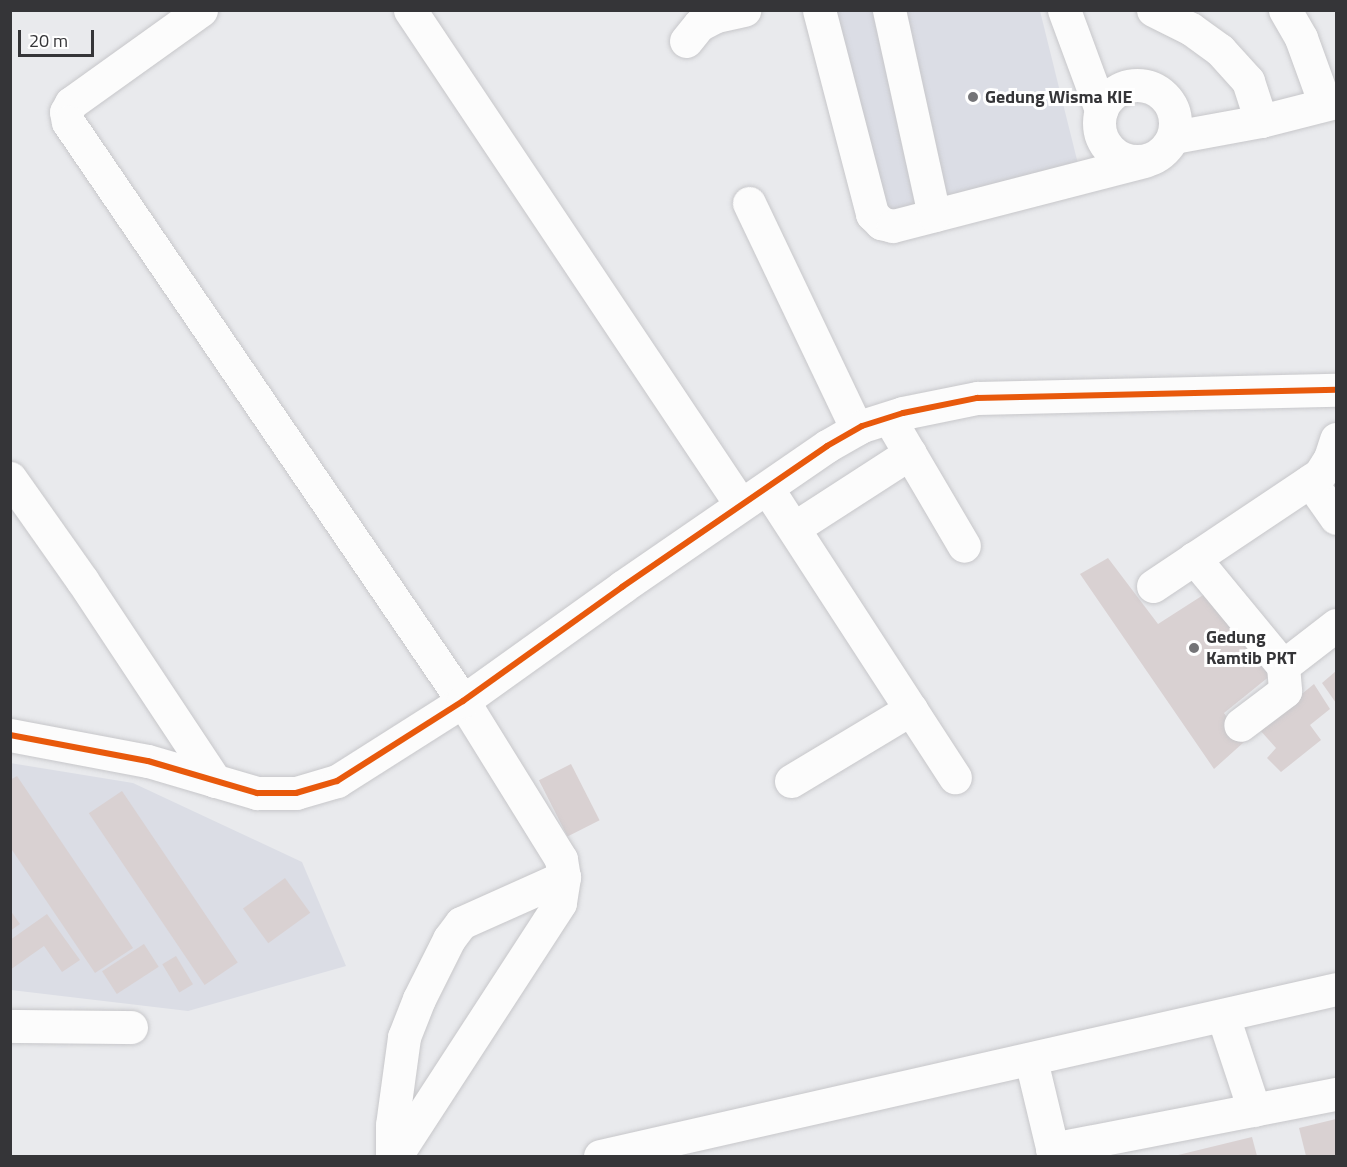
<!DOCTYPE html>
<html>
<head>
<meta charset="utf-8">
<style>
  body { margin:0 }
  #map { position:relative; width:1347px; height:1167px; overflow:hidden; background:#e9eaed; font-family:"Titillium Web",sans-serif }
  div>[style] { position:absolute }
  [style*='--x'] { left:calc(var(--x)*1px); top:calc(var(--y)*1px); width:calc(var(--w)*1px); rotate:calc(var(--a)*1deg) }
  .built>* { inset:0; background:#dbdde5 }
  .building>* { inset:0; background:#d9d1d2; transform-origin:0 0 }
  .roads { filter:drop-shadow(0 0 2px #c7c7ca) drop-shadow(0 0 2px #c7c7ca) }
  .minor>* { height:33px; margin:-16.5px; padding:0 16.5px; transform-origin:16.5px; border-radius:16.5px; background:#fcfcfc }
  .minor>.ring { margin:-16.5px; padding:0; box-sizing:content-box; background:none; border:33px solid #fcfcfc; border-radius:50% }
  .cycleway>* { height:6px; margin:-3px; padding:0 3px; transform-origin:3px; border-radius:3px; background:#e8590c }
  .dots>* { width:16px; height:16px; translate:-50% -50%; box-sizing:border-box; border:3px solid #fff; border-radius:50% }
  span { translate:-50% -50%; white-space:nowrap; text-align:center; line-height:1.15; -webkit-text-stroke:6px #fff; paint-order:stroke }
  .poi-label { font-size:18px; color:#353538; font-weight:700 }
  .left { translate:0 -50%; text-align:left }
  .frame { position:absolute; inset:0; border:12px solid #353538; pointer-events:none }
  .scale { position:absolute; left:18px; top:30px; width:76px; height:27px; box-sizing:border-box; border:3px solid #353538; border-top:0; padding-left:8px; font-size:18px; line-height:21px; white-space:nowrap; color:#353538; -webkit-text-stroke:4px #fff; paint-order:stroke }
</style>
</head>
<body>
<div id="map">
  <div class="built">
    <div style="clip-path:polygon(835px 11px,1040px 11px,1079px 168px,884px 215px)"></div>
    <div style="clip-path:polygon(10px 763px,133px 783px,302px 862px,346px 966px,188px 1011px,11px 990px)"></div>
  </div>
  <div class="building">
    <div style="clip-path:polygon(1108px 558px,1158px 624px,1211px 590px,1276px 671px,1224px 713px,1244px 742px,1214px 769px,1080px 574px)"></div>
    <div style="clip-path:polygon(1336px 671px,1336px 703px,1322px 683px)"></div>
    <div style="clip-path:polygon(1314px 684px,1330px 709px,1310px 725px,1321px 740px,1281px 772px,1267px 758px,1276px 748px,1259px 729px)"></div>
    <div style="left:571px;top:764px;width:63px;height:36px;rotate:63deg"></div>
    <div style="clip-path:polygon(17px 776px,133px 948px,95px 973px,10px 847px,10px 780px)"></div>
    <div style="left:122px;top:791px;width:207px;height:40px;rotate:56deg"></div>
    <div style="left:285px;top:878px;width:43px;height:52px;rotate:54deg"></div>
    <div style="clip-path:polygon(10px 910px,20px 924px,10px 931px)"></div>
    <div style="clip-path:polygon(47px 914px,80px 960px,62px 972px,44px 946px,10px 970px,10px 940px)"></div>
    <div style="left:144px;top:944px;width:27px;height:50px;rotate:57deg"></div>
    <div style="left:176px;top:956px;width:33px;height:16px;rotate:59deg"></div>
    <div style="clip-path:polygon(1336px 1119px,1336px 1156px,1306px 1156px,1299px 1128px)"></div>
    <div style="clip-path:polygon(1252px 1137px,1257px 1156px,1174px 1156px)"></div>
  </div>
  <div class="roads">
    <div class="minor">
      <div style="--x:201;--y:10;--w:160;--a:144.4"></div>
      <div style="--x:71;--y:103;--w:10;--a:119"></div>
      <div style="--x:66;--y:112;--w:10;--a:79"></div>
      <div style="--x:68;--y:122;--w:701;--a:55.7"></div>
      <div style="--x:463;--y:701;--w:186;--a:58.2"></div>
      <div style="--x:561;--y:859;--w:18;--a:81"></div>
      <div style="--x:564;--y:877;--w:26;--a:99"></div>
      <div style="--x:560;--y:903;--w:302;--a:123"></div>
      <div style="--x:410;--y:10;--w:595;--a:56.23"></div>
      <div style="--x:819;--y:10;--w:211;--a:75.4"></div>
      <div style="--x:872;--y:214;--w:13;--a:45"></div>
      <div style="--x:881;--y:223;--w:12;--a:14"></div>
      <div style="--x:893;--y:226;--w:259;--a:-14.5"></div>
      <div style="--x:889;--y:10;--w:210;--a:77.6"></div>
      <div style="--x:1064;--y:10;--w:107;--a:69.7"></div>
      <div style="--x:1153;--y:10;--w:42;--a:26.6"></div>
      <div style="--x:1191;--y:29;--w:36;--a:36"></div>
      <div style="--x:1220;--y:50;--w:42;--a:47.9"></div>
      <div style="--x:1248;--y:81;--w:42;--a:72"></div>
      <div style="--x:1285;--y:10;--w:32;--a:60"></div>
      <div style="--x:1301;--y:38;--w:70;--a:70"></div>
      <div style="--x:686;--y:41;--w:21;--a:-51"></div>
      <div style="--x:699;--y:25;--w:19;--a:-28"></div>
      <div style="--x:716;--y:16;--w:29;--a:-12"></div>
      <div class="ring" style="left:1099px;top:85px;width:43px;height:43px"></div>
      <div style="--x:1174;--y:137;--w:88;--a:-10.4"></div>
      <div style="--x:1261;--y:121;--w:77;--a:-14.2"></div>
      <div style="--x:749;--y:203;--w:250;--a:64.5"></div>
      <div style="--x:889;--y:418;--w:148;--a:59.6"></div>
      <div style="--x:10;--y:478;--w:125;--a:54.8"></div>
      <div style="--x:82;--y:580;--w:241;--a:56.5"></div>
      <div style="--x:1310;--y:481;--w:45;--a:54.9"></div>
      <div style="--x:767;--y:488;--w:345;--a:57"></div>
      <div style="--x:794;--y:528;--w:138;--a:-32.9"></div>
      <div style="--x:1194;--y:558;--w:140;--a:50.5"></div>
      <div style="--x:1283;--y:666;--w:25;--a:85"></div>
      <div style="--x:1285;--y:691;--w:56;--a:142.9"></div>
      <div style="--x:1153;--y:586;--w:201;--a:-33.8"></div>
      <div style="--x:1320;--y:474;--w:19;--a:-58"></div>
      <div style="--x:1330;--y:458;--w:20;--a:-72"></div>
      <div style="--x:1283;--y:666;--w:67;--a:-37.7"></div>
      <div style="--x:10;--y:735;--w:140;--a:10.7"></div>
      <div style="--x:148;--y:761;--w:114;--a:16.4"></div>
      <div style="--x:257;--y:793;--w:39;--a:0"></div>
      <div style="--x:296;--y:793;--w:43;--a:-16.3"></div>
      <div style="--x:337;--y:781;--w:149;--a:-32.4"></div>
      <div style="--x:463;--y:701;--w:196;--a:-35.6"></div>
      <div style="--x:622;--y:587;--w:249;--a:-34.5"></div>
      <div style="--x:827;--y:446;--w:40;--a:-29.7"></div>
      <div style="--x:862;--y:426;--w:43;--a:-17.6"></div>
      <div style="--x:903;--y:413;--w:76;--a:-11.5"></div>
      <div style="--x:977;--y:398;--w:359;--a:-1.3"></div>
      <div style="--x:791;--y:781;--w:140;--a:-31"></div>
      <div style="--x:1223;--y:1016;--w:99;--a:71.7"></div>
      <div style="--x:10;--y:1026;--w:121;--a:0.5"></div>
      <div style="--x:1031;--y:1060;--w:99;--a:76.5"></div>
      <div style="--x:1052;--y:1149;--w:289;--a:-11"></div>
      <div style="--x:392;--y:1156;--w:31;--a:-90"></div>
      <div style="--x:392;--y:1125;--w:89;--a:-82.2"></div>
      <div style="--x:404;--y:1037;--w:41;--a:-68.5"></div>
      <div style="--x:419;--y:999;--w:67;--a:-63.4"></div>
      <div style="--x:449;--y:939;--w:20;--a:-53"></div>
      <div style="--x:461;--y:923;--w:113;--a:-24.1"></div>
      <div style="--x:600;--y:1156;--w:755;--a:-12.78"></div>
    </div>
  </div>
  <div class="cycleway">
    <div style="--x:10;--y:735;--w:140;--a:10.7"></div>
    <div style="--x:148;--y:761;--w:114;--a:16.4"></div>
    <div style="--x:257;--y:793;--w:39;--a:0"></div>
    <div style="--x:296;--y:793;--w:43;--a:-16.3"></div>
    <div style="--x:337;--y:781;--w:149;--a:-32.4"></div>
    <div style="--x:463;--y:701;--w:196;--a:-35.6"></div>
    <div style="--x:622;--y:587;--w:249;--a:-34.5"></div>
    <div style="--x:827;--y:446;--w:40;--a:-29.7"></div>
    <div style="--x:862;--y:426;--w:43;--a:-17.6"></div>
    <div style="--x:903;--y:413;--w:76;--a:-11.5"></div>
    <div style="--x:977;--y:398;--w:359;--a:-1.3"></div>
  </div>
  <div class="dots">
    <div style="left:973px;top:97px;background:#747477"></div>
    <div style="left:1194px;top:648px;background:#747477"></div>
  </div>
  <div class="poi-label">
    <span class="left" style="left:985px;top:97px">Gedung Wisma KIE</span>
    <span class="left" style="left:1206px;top:648px">Gedung<br>Kamtib PKT</span>
  </div>
  <div class="frame"></div>
  <div class="scale">20 m</div>
</div>
</body>
</html>
